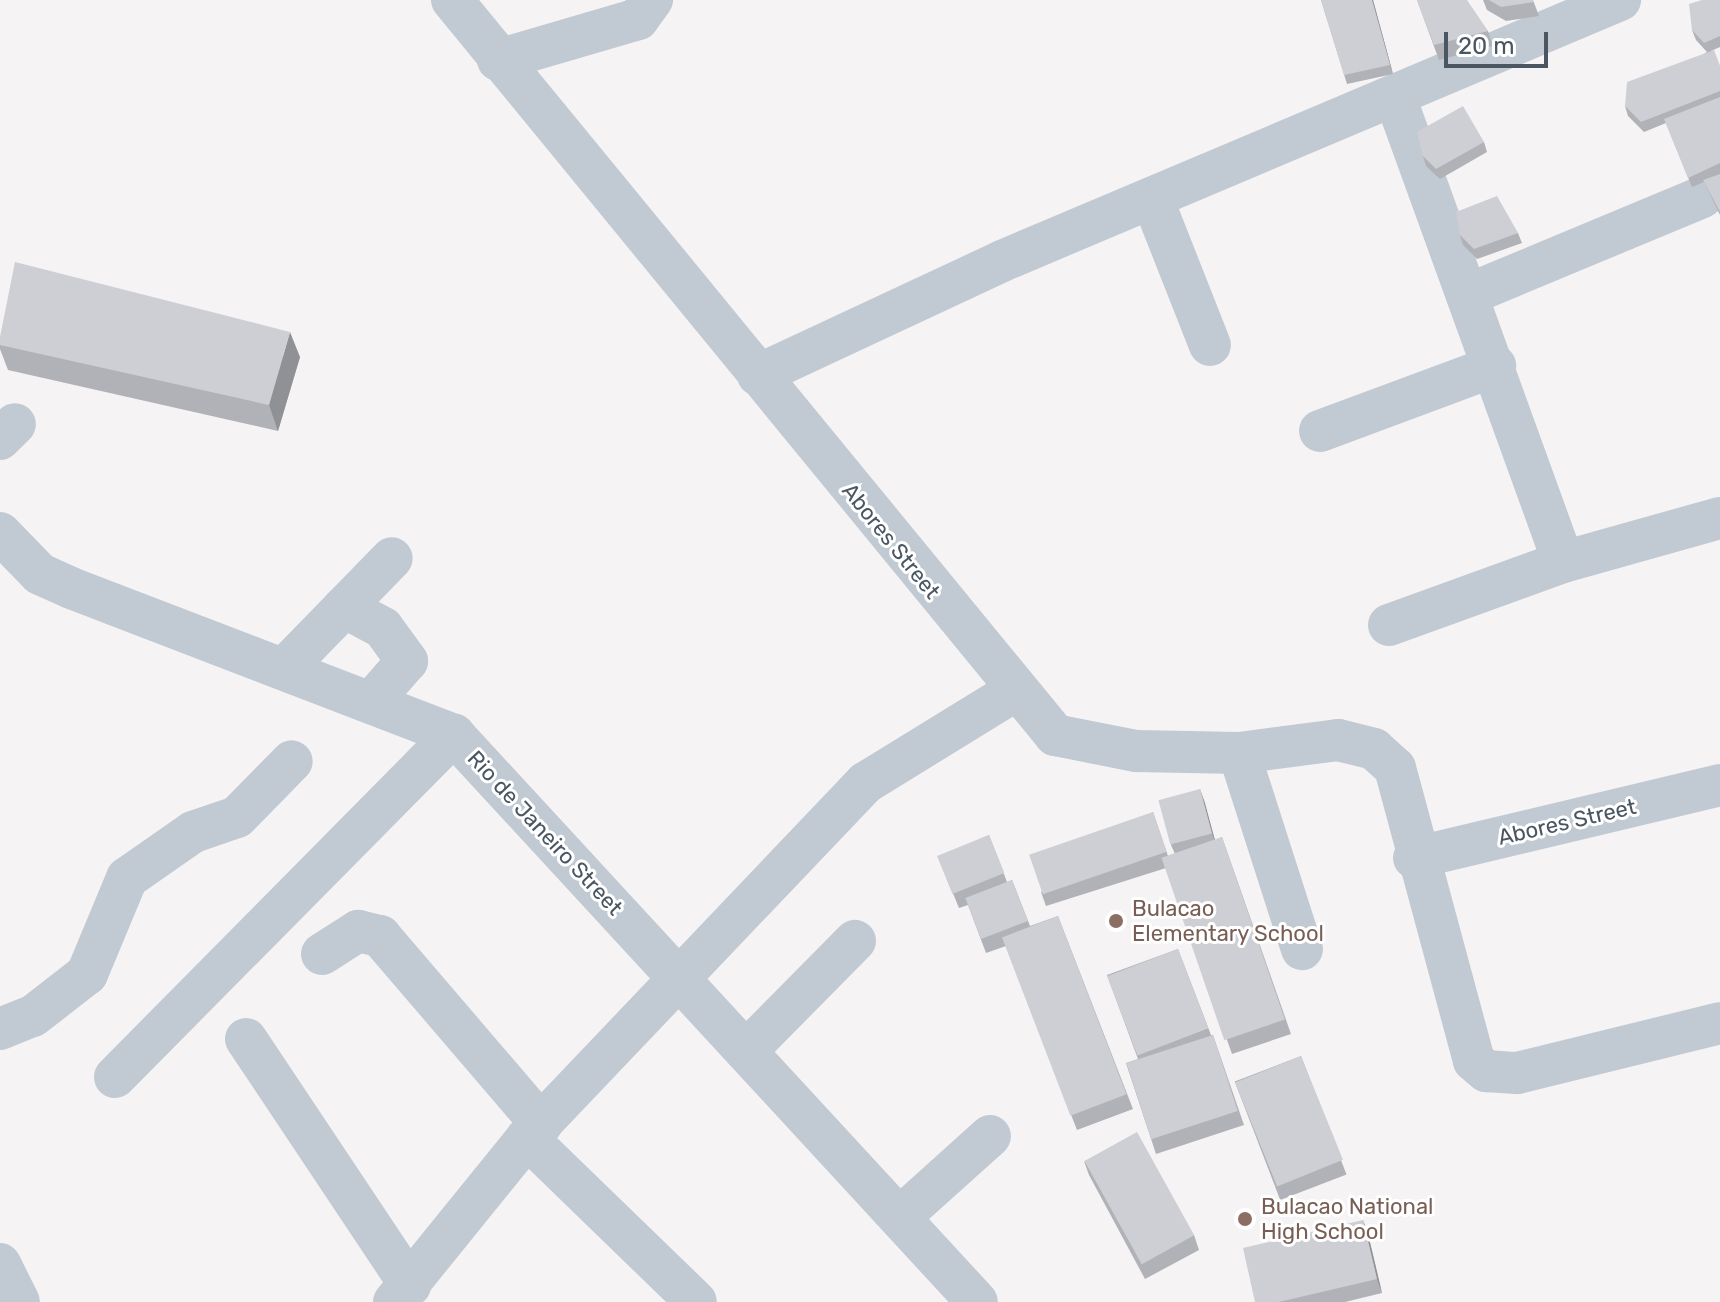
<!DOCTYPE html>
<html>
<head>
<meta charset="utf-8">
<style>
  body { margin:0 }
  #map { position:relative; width:1720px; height:1302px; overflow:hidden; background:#f5f3f3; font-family:Rubik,sans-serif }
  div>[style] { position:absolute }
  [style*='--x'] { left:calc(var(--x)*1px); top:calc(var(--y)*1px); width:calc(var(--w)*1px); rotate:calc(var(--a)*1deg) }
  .minor>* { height:42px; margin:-21px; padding:0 21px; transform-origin:21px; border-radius:21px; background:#c1cad2 }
  .wall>* { inset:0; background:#b0b2b7; transform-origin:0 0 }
  .shaded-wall>* { inset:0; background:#909195 }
  .building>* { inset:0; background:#cdcfd5; transform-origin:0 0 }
  .dots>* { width:22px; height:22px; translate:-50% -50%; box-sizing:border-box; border:4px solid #fff; border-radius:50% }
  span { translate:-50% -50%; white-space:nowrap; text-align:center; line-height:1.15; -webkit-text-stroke:6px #fff; paint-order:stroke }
  .street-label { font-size:22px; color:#4a5661 }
  .education-label { font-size:22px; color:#785e54 }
  .left { translate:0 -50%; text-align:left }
  .scale { position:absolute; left:1444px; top:32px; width:104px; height:36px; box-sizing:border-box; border:4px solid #4a5661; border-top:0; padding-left:10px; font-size:24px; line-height:28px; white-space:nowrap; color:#4a5661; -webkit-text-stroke:6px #fff; paint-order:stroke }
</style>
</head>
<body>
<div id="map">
  <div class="minor">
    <div style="--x:452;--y:0;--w:951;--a:50.63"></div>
    <div style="--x:1055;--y:735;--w:83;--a:11.2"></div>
    <div style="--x:1136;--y:751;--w:103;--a:1.1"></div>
    <div style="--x:1239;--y:753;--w:100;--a:-7.5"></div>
    <div style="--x:1338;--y:740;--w:37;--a:14"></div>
    <div style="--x:1374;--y:749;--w:28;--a:42"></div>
    <div style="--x:1395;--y:768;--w:303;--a:74.9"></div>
    <div style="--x:1474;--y:1061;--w:16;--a:40"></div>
    <div style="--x:1486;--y:1071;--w:31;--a:4"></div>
    <div style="--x:1517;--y:1073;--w:209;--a:-13.8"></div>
    <div style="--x:498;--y:60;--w:146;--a:-16.3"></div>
    <div style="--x:638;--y:19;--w:24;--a:-54"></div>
    <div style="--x:1395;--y:97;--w:494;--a:70.1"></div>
    <div style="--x:1152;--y:198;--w:158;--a:68.5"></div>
    <div style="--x:1467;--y:295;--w:255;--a:-22.6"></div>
    <div style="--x:758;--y:375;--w:269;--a:-25"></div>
    <div style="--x:1002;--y:261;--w:671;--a:-22.9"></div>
    <div style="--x:1320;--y:431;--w:187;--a:-20.4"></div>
    <div style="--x:0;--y:439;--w:21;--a:-45"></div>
    <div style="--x:0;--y:533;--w:57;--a:45.7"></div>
    <div style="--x:40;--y:574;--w:34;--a:24"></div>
    <div style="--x:71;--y:588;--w:410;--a:21"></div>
    <div style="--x:454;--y:735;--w:771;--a:47.31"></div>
    <div style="--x:344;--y:607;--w:44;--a:28.3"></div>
    <div style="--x:383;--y:628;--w:41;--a:54"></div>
    <div style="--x:407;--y:661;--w:52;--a:131.1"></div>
    <div style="--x:1389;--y:625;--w:185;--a:-19.9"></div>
    <div style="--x:1563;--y:562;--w:163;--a:-15.7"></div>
    <div style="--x:285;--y:668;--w:153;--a:-45.8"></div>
    <div style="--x:1239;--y:753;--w:206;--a:72.2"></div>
    <div style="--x:1414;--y:858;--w:315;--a:-13.4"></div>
    <div style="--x:322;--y:954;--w:43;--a:-32.6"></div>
    <div style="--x:358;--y:931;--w:23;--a:13"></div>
    <div style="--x:380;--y:936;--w:248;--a:49.4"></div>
    <div style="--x:0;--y:1029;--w:35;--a:-22"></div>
    <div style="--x:33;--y:1016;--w:68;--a:-37.9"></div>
    <div style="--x:87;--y:974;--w:104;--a:-67.4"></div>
    <div style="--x:127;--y:878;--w:80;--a:-34.9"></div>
    <div style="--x:193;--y:832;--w:46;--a:-18.8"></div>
    <div style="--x:237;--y:817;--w:78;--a:-45.5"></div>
    <div style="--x:246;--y:1039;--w:296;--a:56.3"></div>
    <div style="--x:746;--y:1051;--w:155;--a:-45.3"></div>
    <div style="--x:115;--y:1077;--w:482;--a:-45.3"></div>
    <div style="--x:527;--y:1138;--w:235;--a:44.1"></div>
    <div style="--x:900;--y:1217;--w:121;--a:-42"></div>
    <div style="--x:0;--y:1264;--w:42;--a:63.4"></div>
    <div style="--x:394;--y:1302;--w:211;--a:-51"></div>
    <div style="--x:527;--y:1138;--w:490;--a:-46.4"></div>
    <div style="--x:865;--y:783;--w:174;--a:-31.6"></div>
  </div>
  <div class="wall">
    <div style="clip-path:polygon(1321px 0,1373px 0,1393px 74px,1347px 84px)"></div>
    <div style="clip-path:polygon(1417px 0,1488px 31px,1493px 46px,1439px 60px)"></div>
    <div style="clip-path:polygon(1483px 0,1533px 0,1539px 16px,1506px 21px,1487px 10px)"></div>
    <div style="clip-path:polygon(1720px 0,1720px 47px,1711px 51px,1720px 66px,1720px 215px,1704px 182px,1692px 187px,1666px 123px,1644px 132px,1628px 116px,1625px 106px,1707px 52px,1696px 40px,1692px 30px)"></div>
    <div style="clip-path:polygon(1484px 142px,1487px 152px,1440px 179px,1426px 166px,1423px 156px)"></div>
    <div style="clip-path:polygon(1518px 233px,1522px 243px,1477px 259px,1463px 245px,1460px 235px)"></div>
    <div style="clip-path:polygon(0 345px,300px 357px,278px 431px,8px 370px,0 349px)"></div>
    <div style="clip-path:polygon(1200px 789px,1215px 840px,1222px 837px,1291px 1034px,1232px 1054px,1166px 868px,1046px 906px,1041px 892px,1153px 812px,1168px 856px,1175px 854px,1171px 845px)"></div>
    <div style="clip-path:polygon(989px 835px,1007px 882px,1012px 880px,1030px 926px,1058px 916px,1133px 1109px,1077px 1130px,1006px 946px,986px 953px,968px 905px,959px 908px,938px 857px)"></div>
    <div style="clip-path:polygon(1178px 949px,1211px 1035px,1213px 1035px,1244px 1125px,1156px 1154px,1126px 1063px,1138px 1059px,1107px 975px)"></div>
    <div style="left:1301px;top:1056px;width:127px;height:71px;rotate:69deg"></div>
    <div style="clip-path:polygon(1084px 1161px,1194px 1235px,1199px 1250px,1145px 1279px,1089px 1175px)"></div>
    <div style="clip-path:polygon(1363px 1220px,1368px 1234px,1382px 1293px,1345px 1302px,1255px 1302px)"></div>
  </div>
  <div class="shaded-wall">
    <div style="clip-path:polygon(1372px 0,1373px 0,1393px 74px,1390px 65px)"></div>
    <div style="clip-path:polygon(290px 332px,300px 357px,278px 431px,269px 405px)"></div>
    <div style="clip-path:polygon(1200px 789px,1205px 803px,1217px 848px,1212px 833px)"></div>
    <div style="clip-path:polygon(1363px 1220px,1368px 1234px,1382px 1293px,1377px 1279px)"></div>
  </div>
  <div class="building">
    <div style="clip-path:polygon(1321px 0,1372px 0,1390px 65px,1344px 75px)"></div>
    <div style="clip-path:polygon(1417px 0,1467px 0,1488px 31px,1434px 45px)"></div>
    <div style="clip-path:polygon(1489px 0,1533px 0,1534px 2px,1501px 7px)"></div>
    <div style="clip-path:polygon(1702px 0,1720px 0,1720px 36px,1704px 43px,1692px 30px,1689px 4px)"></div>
    <div style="clip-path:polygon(1714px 50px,1720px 66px,1720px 91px,1641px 122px,1625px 106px,1627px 82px)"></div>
    <div style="clip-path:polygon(1720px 97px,1720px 163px,1688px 178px,1664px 119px)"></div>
    <div style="clip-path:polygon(1463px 106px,1484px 142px,1436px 169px,1423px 156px,1417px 132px)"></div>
    <div style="clip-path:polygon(1720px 174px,1720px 212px,1703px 180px)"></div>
    <div style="clip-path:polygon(1497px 196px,1518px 233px,1474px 249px,1460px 235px,1456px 212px)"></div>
    <div style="clip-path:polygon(15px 262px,290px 332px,269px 405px,0 345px,0 337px)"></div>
    <div style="left:1200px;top:789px;width:46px;height:43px;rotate:75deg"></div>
    <div style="left:1153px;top:812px;width:42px;height:131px;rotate:71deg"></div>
    <div style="left:989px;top:835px;width:41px;height:56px;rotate:68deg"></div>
    <div style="left:1222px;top:837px;width:193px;height:64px;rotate:71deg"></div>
    <div style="left:1012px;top:880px;width:44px;height:50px;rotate:69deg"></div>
    <div style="left:1058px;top:916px;width:191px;height:60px;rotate:69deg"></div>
    <div style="left:1178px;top:949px;width:85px;height:76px;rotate:69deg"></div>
    <div style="left:1213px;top:1035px;width:80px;height:91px;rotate:72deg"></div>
    <div style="left:1301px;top:1056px;width:112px;height:71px;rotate:68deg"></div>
    <div style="left:1137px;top:1132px;width:118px;height:60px;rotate:61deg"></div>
    <div style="clip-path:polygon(1363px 1220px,1377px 1279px,1279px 1302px,1255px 1302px,1243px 1248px)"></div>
  </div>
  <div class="dots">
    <div style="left:1116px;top:921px;background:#8d6e63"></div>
    <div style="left:1245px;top:1219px;background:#8d6e63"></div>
  </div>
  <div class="street-label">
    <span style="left:891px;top:541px;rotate:51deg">Abores Street</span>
    <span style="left:1567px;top:822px;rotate:-13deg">Abores Street</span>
    <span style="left:545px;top:833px;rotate:47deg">Rio de Janeiro Street</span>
  </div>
  <div class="education-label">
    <span class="left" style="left:1132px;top:921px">Bulacao<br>Elementary School</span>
    <span class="left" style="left:1261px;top:1219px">Bulacao National<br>High School</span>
  </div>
  <div class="scale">20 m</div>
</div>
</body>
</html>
